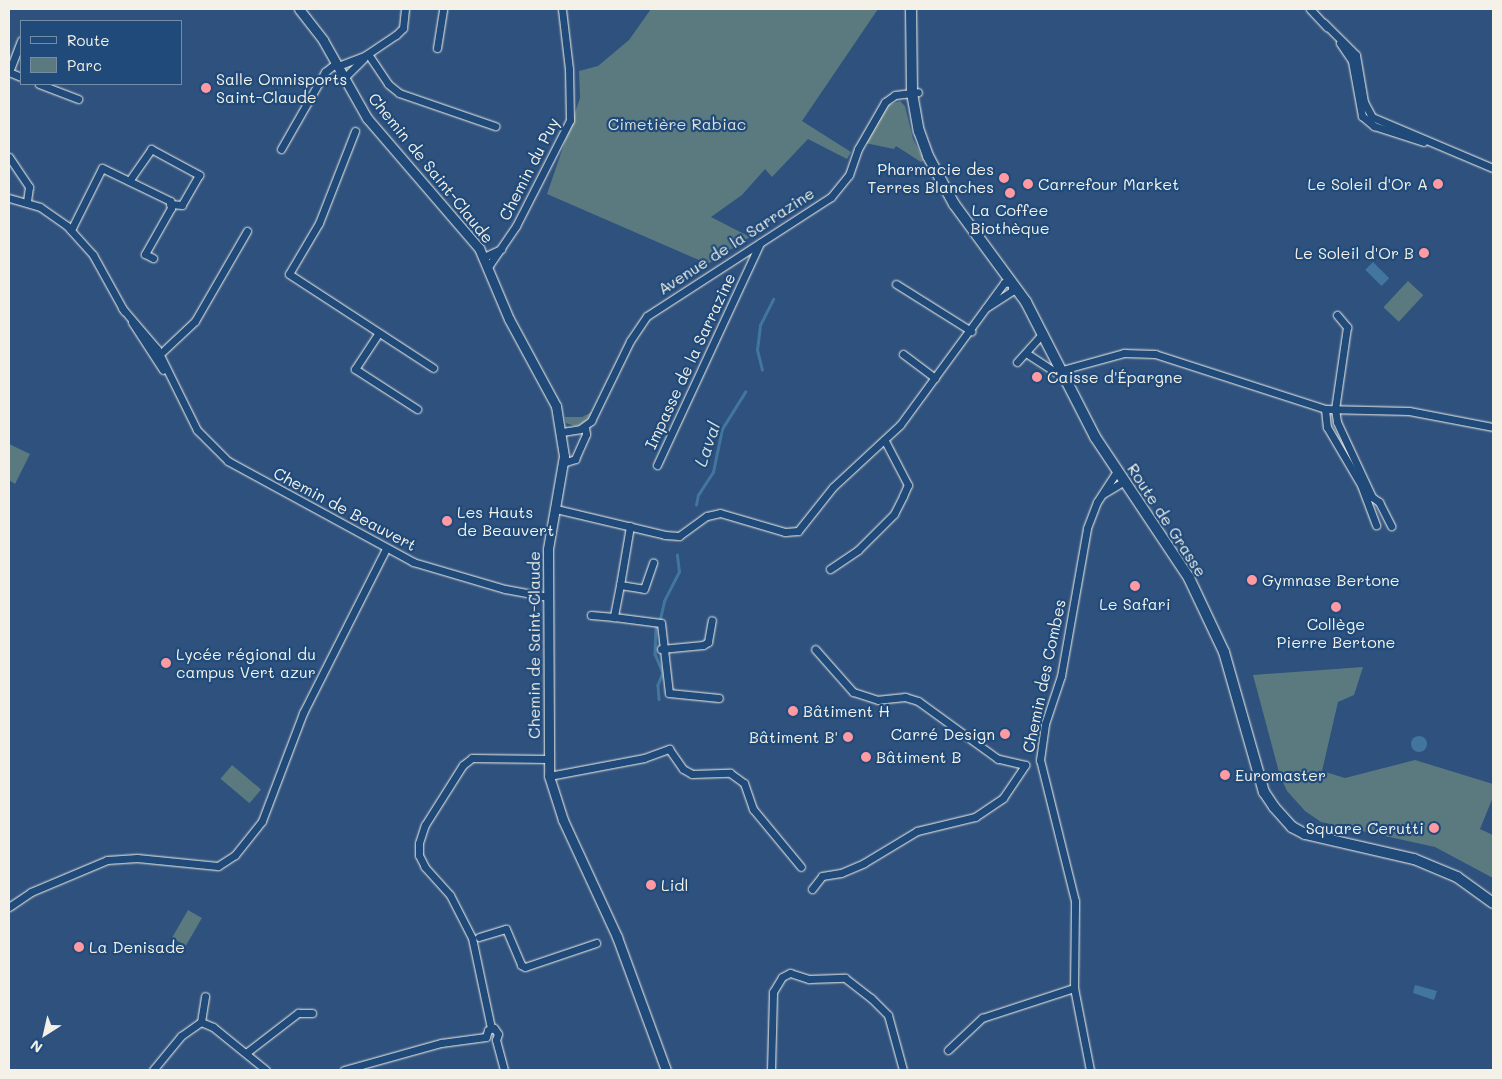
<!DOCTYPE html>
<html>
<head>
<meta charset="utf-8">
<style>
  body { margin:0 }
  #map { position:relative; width:1502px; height:1079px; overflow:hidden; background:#2e517e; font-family:Mali,sans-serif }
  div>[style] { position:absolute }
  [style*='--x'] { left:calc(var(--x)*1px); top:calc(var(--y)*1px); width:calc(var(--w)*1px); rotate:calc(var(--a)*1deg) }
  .green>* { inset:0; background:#5a7a7f; transform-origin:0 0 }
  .water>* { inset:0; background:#42769f; transform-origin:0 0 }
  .round { border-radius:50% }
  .stream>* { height:2.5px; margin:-1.25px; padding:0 1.25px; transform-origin:1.25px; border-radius:1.25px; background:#42769f }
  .roads { filter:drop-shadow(0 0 1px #f4f1e8) drop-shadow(0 0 1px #f4f1e8) }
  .minor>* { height:7px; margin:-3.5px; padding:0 3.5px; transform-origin:3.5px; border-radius:3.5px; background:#1f4a7a }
  .tertiary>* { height:9px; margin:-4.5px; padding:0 4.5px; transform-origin:4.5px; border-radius:4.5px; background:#1f4a7a }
  .primary>* { height:10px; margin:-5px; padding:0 5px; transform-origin:5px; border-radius:5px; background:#1f4a7a }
  .dots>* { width:14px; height:14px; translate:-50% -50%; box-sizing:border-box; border:2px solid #1f4a7a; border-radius:50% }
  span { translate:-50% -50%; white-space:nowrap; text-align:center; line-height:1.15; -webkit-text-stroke:4.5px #1f4a7a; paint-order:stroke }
  .poi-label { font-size:16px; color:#f4f1e8 }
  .left { translate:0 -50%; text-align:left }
  .right { translate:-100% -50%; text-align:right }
  .park-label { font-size:16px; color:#dddfd8 }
  .street-label { font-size:16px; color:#f4f1e8 }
  .water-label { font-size:18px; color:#d9dfdd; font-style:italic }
  .frame { position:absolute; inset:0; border:10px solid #f4f1e8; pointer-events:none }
  .legend { position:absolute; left:20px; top:20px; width:162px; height:65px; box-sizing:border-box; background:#1f4a7a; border:1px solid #748da6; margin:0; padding:6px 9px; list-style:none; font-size:15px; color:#f4f1e8 }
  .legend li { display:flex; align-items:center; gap:10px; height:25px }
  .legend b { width:25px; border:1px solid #748da6 }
  .north { position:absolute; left:20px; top:1009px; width:50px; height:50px; -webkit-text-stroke:4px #1f4a7a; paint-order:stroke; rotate:215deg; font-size:14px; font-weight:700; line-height:20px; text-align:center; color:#f4f1e8 }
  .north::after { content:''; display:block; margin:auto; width:18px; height:22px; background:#f4f1e8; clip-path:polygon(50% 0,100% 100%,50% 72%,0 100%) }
</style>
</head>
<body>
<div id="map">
  <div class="green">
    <div style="clip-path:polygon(651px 9px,878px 9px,802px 121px,851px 152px,847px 159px,808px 139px,772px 177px,765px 169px,742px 195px,711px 217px,750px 237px,708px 264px,547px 194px,580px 98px,579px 71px,598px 66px,629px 40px)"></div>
    <div style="clip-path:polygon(900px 101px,905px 106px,913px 139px,924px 160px,921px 162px,896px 146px,894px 149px,865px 143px,886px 106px)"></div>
    <div style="left:1408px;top:281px;width:21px;height:36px;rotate:43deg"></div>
    <div style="clip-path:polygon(594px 411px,584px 423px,575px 426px,566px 423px,565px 417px,582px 417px)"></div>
    <div style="clip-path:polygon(9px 444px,30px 454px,15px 484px,9px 480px)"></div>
    <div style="clip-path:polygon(1363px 667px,1354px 695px,1338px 702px,1322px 771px,1345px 778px,1415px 760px,1493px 784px,1493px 797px,1480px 829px,1493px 835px,1493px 878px,1435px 847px,1321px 822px,1305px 811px,1287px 791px,1280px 776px,1253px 675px)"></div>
    <div style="left:232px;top:765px;width:38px;height:18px;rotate:40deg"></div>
    <div style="left:188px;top:910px;width:16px;height:32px;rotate:30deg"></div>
  </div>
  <div class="water">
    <div style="left:1373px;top:262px;width:23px;height:11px;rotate:45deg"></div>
    <div class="round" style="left:1411px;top:736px;width:16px;height:16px"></div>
    <div style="clip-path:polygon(1415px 985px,1437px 991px,1434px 1000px,1413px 993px)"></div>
  </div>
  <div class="stream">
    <div style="--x:762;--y:370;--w:21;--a:-104"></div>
    <div style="--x:757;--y:350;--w:25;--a:-83"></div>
    <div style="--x:760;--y:325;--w:29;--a:-63"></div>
    <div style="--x:696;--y:505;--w:10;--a:-79"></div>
    <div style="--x:698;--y:495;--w:27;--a:-57"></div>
    <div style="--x:713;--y:472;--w:44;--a:-78.2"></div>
    <div style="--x:722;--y:429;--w:44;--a:-58.1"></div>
    <div style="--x:660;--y:619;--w:18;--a:-77"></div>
    <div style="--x:664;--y:601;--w:33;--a:-63"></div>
    <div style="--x:679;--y:572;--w:17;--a:-97"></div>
    <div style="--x:656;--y:625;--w:29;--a:92"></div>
    <div style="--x:655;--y:654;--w:21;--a:67"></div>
    <div style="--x:663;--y:673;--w:13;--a:113"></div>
    <div style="--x:658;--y:685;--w:14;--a:86"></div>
  </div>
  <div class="roads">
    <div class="minor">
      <div style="--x:1310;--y:9;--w:25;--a:47"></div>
      <div style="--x:1324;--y:23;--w:45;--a:45"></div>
      <div style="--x:1356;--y:55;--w:48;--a:80.3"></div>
      <div style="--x:1364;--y:102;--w:17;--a:62"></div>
      <div style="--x:1372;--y:117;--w:131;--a:22.9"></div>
      <div style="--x:1340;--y:43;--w:22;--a:56"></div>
      <div style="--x:1352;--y:61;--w:56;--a:79.7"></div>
      <div style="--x:1362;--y:116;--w:16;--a:40"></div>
      <div style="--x:1374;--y:126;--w:52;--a:17.7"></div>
      <div style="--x:437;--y:48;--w:39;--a:-81"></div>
      <div style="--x:368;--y:54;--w:36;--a:56"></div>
      <div style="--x:388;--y:84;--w:14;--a:39"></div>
      <div style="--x:399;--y:93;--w:102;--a:19"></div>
      <div style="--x:338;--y:66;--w:30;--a:-21"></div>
      <div style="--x:366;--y:55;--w:36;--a:-34"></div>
      <div style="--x:396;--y:35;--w:10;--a:-45"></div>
      <div style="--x:403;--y:28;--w:19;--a:-84"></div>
      <div style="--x:9;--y:72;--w:34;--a:-69"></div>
      <div style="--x:9;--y:72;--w:13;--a:23"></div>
      <div style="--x:344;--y:78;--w:28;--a:-45"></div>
      <div style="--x:39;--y:84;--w:42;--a:21"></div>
      <div style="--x:355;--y:131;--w:99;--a:111.4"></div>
      <div style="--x:319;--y:223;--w:59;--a:120.5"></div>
      <div style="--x:289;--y:274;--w:172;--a:33.1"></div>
      <div style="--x:281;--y:149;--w:89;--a:-60.3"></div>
      <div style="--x:325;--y:72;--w:14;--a:-39"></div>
      <div style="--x:9;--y:157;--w:36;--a:56"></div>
      <div style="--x:29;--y:187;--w:14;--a:98"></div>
      <div style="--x:129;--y:181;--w:39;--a:-55"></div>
      <div style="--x:151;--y:149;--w:55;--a:28.4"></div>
      <div style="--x:199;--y:175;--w:34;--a:120"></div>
      <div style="--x:182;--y:205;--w:12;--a:-175"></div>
      <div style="--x:9;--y:198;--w:32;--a:16"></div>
      <div style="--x:40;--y:207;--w:33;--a:35"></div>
      <div style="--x:67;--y:226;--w:39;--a:48"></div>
      <div style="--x:93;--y:255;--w:64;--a:61"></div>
      <div style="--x:71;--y:230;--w:69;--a:-63.4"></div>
      <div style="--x:102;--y:168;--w:76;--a:25.9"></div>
      <div style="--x:170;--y:201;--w:7;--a:82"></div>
      <div style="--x:171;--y:208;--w:53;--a:119.5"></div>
      <div style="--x:145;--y:254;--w:9;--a:27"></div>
      <div style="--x:484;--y:257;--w:19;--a:-25"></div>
      <div style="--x:488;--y:267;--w:50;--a:-55.7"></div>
      <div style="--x:516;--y:226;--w:119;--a:-63"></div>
      <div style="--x:570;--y:120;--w:51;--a:-91.1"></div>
      <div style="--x:569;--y:69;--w:60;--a:-96.7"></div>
      <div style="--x:896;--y:284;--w:89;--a:32.1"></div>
      <div style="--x:122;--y:308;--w:54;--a:49.5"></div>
      <div style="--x:157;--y:349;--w:90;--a:63.7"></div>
      <div style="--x:197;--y:430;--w:44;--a:45"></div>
      <div style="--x:228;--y:461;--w:211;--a:28.6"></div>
      <div style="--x:413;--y:562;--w:96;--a:16.4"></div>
      <div style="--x:505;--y:589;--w:44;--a:10.5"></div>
      <div style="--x:1337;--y:315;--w:16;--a:50"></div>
      <div style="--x:1347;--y:327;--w:83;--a:98.3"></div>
      <div style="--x:1335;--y:409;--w:13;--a:81"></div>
      <div style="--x:1337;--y:422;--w:83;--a:65"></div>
      <div style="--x:1372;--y:497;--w:9;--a:36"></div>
      <div style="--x:1379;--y:502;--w:27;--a:63"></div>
      <div style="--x:132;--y:322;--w:57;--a:57.1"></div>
      <div style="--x:378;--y:334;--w:42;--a:123.3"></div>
      <div style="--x:355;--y:369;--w:74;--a:32.8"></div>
      <div style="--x:1026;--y:353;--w:35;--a:33"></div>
      <div style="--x:1055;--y:372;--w:72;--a:-15.4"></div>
      <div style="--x:1124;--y:353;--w:31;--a:2"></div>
      <div style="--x:1155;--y:354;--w:179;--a:17.9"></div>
      <div style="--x:1325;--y:409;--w:84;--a:1.4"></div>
      <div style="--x:1409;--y:411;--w:86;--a:10.8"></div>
      <div style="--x:160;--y:354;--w:48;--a:-43.3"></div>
      <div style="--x:195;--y:321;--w:104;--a:-60"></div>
      <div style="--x:903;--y:354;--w:40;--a:37"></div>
      <div style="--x:1017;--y:362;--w:39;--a:-48"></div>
      <div style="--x:1325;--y:409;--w:18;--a:84"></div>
      <div style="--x:1327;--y:427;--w:67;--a:59.6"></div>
      <div style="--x:1361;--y:485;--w:43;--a:69.4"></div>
      <div style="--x:562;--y:432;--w:18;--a:-9"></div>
      <div style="--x:580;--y:429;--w:14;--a:-36"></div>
      <div style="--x:591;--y:421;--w:89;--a:-64"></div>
      <div style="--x:630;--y:341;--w:30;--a:-56"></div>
      <div style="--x:647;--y:316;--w:219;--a:-32.9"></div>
      <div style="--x:831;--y:197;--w:28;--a:-51"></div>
      <div style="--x:849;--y:175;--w:28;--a:-71"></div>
      <div style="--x:858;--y:149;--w:54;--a:-60.1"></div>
      <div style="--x:885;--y:102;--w:12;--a:-35"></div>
      <div style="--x:895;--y:95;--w:23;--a:-7"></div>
      <div style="--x:563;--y:463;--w:13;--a:-18"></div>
      <div style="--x:575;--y:459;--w:27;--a:-66"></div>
      <div style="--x:586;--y:434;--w:7;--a:-98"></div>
      <div style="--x:657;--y:465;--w:245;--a:-65.1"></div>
      <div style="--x:1103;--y:494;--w:23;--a:-31"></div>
      <div style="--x:556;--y:509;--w:112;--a:13.4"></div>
      <div style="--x:665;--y:535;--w:14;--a:4"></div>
      <div style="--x:679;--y:536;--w:34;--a:-36"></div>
      <div style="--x:707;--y:516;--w:13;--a:-13"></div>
      <div style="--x:720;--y:513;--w:68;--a:16.3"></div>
      <div style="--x:785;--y:532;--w:13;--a:-4"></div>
      <div style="--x:798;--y:531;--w:56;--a:-51.5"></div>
      <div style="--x:833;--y:487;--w:91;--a:-42.8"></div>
      <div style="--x:900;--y:425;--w:176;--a:-53.8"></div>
      <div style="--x:1004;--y:283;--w:8;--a:-7"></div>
      <div style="--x:1012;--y:282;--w:9;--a:90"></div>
      <div style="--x:1012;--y:291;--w:31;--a:147"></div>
      <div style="--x:630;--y:526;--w:60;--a:99.6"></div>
      <div style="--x:620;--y:585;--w:24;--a:9"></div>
      <div style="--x:644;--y:589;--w:28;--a:-71"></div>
      <div style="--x:830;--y:569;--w:34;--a:-34"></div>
      <div style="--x:858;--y:550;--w:51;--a:-45"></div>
      <div style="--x:894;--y:514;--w:20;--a:-63"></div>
      <div style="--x:903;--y:496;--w:12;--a:-66"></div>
      <div style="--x:908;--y:485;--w:50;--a:-117.6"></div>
      <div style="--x:620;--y:585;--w:33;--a:101"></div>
      <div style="--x:614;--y:617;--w:47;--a:7.3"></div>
      <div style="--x:661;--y:623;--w:70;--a:83.5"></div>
      <div style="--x:669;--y:693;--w:50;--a:5.7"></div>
      <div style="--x:591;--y:615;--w:23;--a:5"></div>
      <div style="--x:661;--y:649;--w:42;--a:-5.4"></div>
      <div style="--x:703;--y:645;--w:6;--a:-31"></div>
      <div style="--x:708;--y:642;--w:22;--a:-80"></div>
      <div style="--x:549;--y:776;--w:97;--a:-10.7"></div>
      <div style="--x:644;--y:758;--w:27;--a:-20"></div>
      <div style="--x:669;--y:749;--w:24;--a:55"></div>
      <div style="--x:683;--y:769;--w:10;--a:29"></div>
      <div style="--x:692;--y:774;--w:38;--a:-2"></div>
      <div style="--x:730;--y:773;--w:17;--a:36"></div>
      <div style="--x:744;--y:783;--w:28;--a:71"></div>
      <div style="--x:753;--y:809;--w:75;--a:50.4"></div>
      <div style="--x:812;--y:889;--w:16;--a:-52"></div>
      <div style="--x:822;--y:876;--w:19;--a:-9"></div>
      <div style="--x:841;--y:873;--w:25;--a:-23"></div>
      <div style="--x:864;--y:863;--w:62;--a:-31.1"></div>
      <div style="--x:917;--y:831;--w:60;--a:-13.6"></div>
      <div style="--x:975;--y:817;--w:34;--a:-34"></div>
      <div style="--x:1003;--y:798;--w:40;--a:-56"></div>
      <div style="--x:1025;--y:765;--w:28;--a:-167"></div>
      <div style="--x:998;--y:759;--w:99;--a:-144.1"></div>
      <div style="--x:918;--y:701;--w:14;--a:-163"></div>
      <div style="--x:905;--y:697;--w:27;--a:174"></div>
      <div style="--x:878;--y:700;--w:26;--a:-162"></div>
      <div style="--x:853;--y:692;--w:57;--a:-131.5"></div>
      <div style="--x:9;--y:907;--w:27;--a:-34"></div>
      <div style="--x:31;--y:892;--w:82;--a:-22.8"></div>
      <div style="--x:107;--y:860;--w:30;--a:-4"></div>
      <div style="--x:137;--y:858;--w:81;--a:5.6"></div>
      <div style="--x:218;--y:866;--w:20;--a:-33"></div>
      <div style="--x:235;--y:855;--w:43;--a:-51.5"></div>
      <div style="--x:262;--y:821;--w:116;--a:-69.2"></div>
      <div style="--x:303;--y:713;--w:184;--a:-63.2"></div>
      <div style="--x:479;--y:937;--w:28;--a:-17"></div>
      <div style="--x:506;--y:929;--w:39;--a:67"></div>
      <div style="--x:521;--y:965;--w:4;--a:27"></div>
      <div style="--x:525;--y:967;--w:75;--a:-18.7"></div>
      <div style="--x:201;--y:1022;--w:26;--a:-81"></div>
      <div style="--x:491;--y:1028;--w:92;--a:-101.9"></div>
      <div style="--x:472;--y:938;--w:48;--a:-117.1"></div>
      <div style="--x:450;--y:895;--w:38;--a:-132"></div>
      <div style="--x:425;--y:867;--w:13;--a:-117"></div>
      <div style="--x:419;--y:855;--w:12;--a:-90"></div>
      <div style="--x:419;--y:843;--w:19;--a:-72"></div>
      <div style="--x:425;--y:825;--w:71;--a:-57.7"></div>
      <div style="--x:463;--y:765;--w:11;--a:-38"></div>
      <div style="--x:472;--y:758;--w:77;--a:0.7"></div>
      <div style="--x:486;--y:1037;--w:7;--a:-74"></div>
      <div style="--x:488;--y:1030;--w:6;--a:-18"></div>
      <div style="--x:494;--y:1028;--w:7;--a:56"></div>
      <div style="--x:498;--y:1034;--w:6;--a:108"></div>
      <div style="--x:496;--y:1040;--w:31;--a:75"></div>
      <div style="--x:948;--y:1050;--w:47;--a:-43.3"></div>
      <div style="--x:982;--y:1018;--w:97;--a:-18.1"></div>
      <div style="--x:246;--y:1053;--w:66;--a:-37.6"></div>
      <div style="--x:298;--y:1013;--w:14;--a:0"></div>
      <div style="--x:153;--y:1070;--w:44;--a:-50.5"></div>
      <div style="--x:181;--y:1036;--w:24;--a:-35"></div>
      <div style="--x:201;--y:1022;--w:13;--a:23"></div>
      <div style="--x:213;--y:1027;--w:68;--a:39.1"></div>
      <div style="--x:344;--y:1070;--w:101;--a:-15.6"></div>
      <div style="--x:441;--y:1043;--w:45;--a:-7.6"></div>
      <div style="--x:771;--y:1070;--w:78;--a:-88.5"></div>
      <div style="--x:773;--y:992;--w:17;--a:-59"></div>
      <div style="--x:782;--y:977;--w:9;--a:-27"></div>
      <div style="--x:790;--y:973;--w:20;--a:18"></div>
      <div style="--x:809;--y:979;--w:36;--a:-2"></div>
      <div style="--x:845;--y:978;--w:33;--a:38"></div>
      <div style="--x:871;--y:998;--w:24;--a:45"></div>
      <div style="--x:888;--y:1015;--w:57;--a:74.7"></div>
      <div style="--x:1090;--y:1070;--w:84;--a:-101"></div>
      <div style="--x:1074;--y:988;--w:87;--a:-89.3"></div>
      <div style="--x:1075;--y:901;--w:145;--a:-103.9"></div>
      <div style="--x:1040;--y:760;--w:36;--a:-82"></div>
      <div style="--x:1045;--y:724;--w:51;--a:-71.6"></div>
      <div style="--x:1061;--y:676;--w:150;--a:-80"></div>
      <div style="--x:1087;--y:528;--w:28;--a:-69"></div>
      <div style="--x:1097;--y:502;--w:37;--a:-57"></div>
    </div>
    <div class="tertiary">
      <div style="--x:299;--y:9;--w:39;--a:52"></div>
      <div style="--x:323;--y:40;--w:90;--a:60.6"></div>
      <div style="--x:367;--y:118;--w:172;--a:49.3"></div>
      <div style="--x:479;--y:248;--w:77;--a:67.1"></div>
      <div style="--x:509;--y:319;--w:99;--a:61.6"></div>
      <div style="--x:556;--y:406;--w:51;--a:80.9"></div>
      <div style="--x:564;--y:456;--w:94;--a:99.8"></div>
      <div style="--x:548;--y:549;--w:227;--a:89.7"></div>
      <div style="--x:549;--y:776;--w:46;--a:72.3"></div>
      <div style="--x:563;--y:820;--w:129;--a:65.2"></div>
      <div style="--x:617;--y:937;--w:142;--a:69.8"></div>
    </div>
    <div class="primary">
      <div style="--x:911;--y:9;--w:84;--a:89.3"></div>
      <div style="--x:912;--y:93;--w:39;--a:80"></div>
      <div style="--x:919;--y:131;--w:27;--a:70"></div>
      <div style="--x:928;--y:156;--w:55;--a:61.6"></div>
      <div style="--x:954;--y:204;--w:122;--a:53.7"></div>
      <div style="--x:1026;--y:302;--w:152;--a:62.9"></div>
      <div style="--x:1095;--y:437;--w:169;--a:56.3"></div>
      <div style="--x:1189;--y:578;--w:82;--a:64.7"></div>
      <div style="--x:1224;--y:652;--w:146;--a:74.1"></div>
      <div style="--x:1264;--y:792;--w:18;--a:56"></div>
      <div style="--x:1274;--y:807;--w:27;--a:48"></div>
      <div style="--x:1292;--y:827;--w:15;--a:28"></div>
      <div style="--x:1305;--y:834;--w:112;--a:12.9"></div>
      <div style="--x:1414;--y:859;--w:47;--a:22.7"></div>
      <div style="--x:1457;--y:877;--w:44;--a:35.8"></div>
    </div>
  </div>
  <div class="dots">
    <div style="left:206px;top:88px;background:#ff9aa2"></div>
    <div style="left:1004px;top:178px;background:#ff9aa2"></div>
    <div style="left:1028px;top:184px;background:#ff9aa2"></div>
    <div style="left:1438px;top:184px;background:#ff9aa2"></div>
    <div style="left:1010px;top:193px;background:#ff9aa2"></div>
    <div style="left:1424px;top:253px;background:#ff9aa2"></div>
    <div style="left:1037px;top:377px;background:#ff9aa2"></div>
    <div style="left:447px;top:521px;background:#ff9aa2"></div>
    <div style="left:1252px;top:580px;background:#ff9aa2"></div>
    <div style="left:1135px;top:586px;background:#ff9aa2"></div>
    <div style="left:1336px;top:607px;background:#ff9aa2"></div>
    <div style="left:166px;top:663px;background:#ff9aa2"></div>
    <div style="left:793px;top:711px;background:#ff9aa2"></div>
    <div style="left:1005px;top:734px;background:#ff9aa2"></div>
    <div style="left:848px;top:737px;background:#ff9aa2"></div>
    <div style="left:866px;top:757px;background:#ff9aa2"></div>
    <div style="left:1225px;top:775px;background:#ff9aa2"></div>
    <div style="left:1434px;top:828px;background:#ff9aa2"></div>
    <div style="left:651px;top:885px;background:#ff9aa2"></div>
    <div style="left:79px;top:947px;background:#ff9aa2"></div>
  </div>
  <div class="poi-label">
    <span class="left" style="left:216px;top:88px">Salle Omnisports<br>Saint-Claude</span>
    <span class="right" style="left:994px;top:178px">Pharmacie des<br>Terres Blanches</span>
    <span class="left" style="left:1038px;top:184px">Carrefour Market</span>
    <span class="right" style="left:1428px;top:184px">Le Soleil d'Or A</span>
    <span style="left:1010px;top:219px">La Coffee<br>Biothèque</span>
    <span class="right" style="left:1414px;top:253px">Le Soleil d'Or B</span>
    <span class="left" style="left:1047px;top:377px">Caisse d'Épargne</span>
    <span class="left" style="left:457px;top:521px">Les Hauts<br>de Beauvert</span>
    <span class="left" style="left:1262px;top:580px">Gymnase Bertone</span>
    <span style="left:1135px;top:604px">Le Safari</span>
    <span style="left:1336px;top:633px">Collège<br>Pierre Bertone</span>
    <span class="left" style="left:176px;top:663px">Lycée régional du<br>campus Vert azur</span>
    <span class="left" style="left:803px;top:711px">Bâtiment H</span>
    <span class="right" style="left:995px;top:734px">Carré Design</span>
    <span class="right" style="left:838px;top:737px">Bâtiment B'</span>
    <span class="left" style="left:876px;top:757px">Bâtiment B</span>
    <span class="left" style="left:1235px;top:775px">Euromaster</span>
    <span class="right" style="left:1424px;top:828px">Square Cerutti</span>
    <span class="left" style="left:661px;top:885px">Lidl</span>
    <span class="left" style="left:89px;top:947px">La Denisade</span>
  </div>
  <div class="park-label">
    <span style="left:677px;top:124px">Cimetière Rabiac</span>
  </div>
  <div class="street-label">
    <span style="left:431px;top:168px;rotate:51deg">Chemin de Saint-Claude</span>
    <span style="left:529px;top:169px;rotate:-63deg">Chemin du Puy</span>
    <span style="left:736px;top:241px;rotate:-33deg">Avenue de la Sarrazine</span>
    <span style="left:690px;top:361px;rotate:-65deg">Impasse de la Sarrazine</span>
    <span style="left:345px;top:509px;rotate:28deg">Chemin de Beauvert</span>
    <span style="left:1167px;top:520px;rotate:57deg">Route de Grasse</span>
    <span style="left:534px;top:645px;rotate:-90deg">Chemin de Saint-Claude</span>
    <span style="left:1044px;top:676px;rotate:-78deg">Chemin des Combes</span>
  </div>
  <div class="water-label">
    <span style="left:707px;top:444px;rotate:-71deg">Laval</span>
  </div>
  <div class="frame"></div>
  <ul class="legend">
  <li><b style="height:6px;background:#1f4a7a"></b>Route</li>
  <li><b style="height:14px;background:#5a7a7f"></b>Parc</li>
  </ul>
  <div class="north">N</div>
</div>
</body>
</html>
